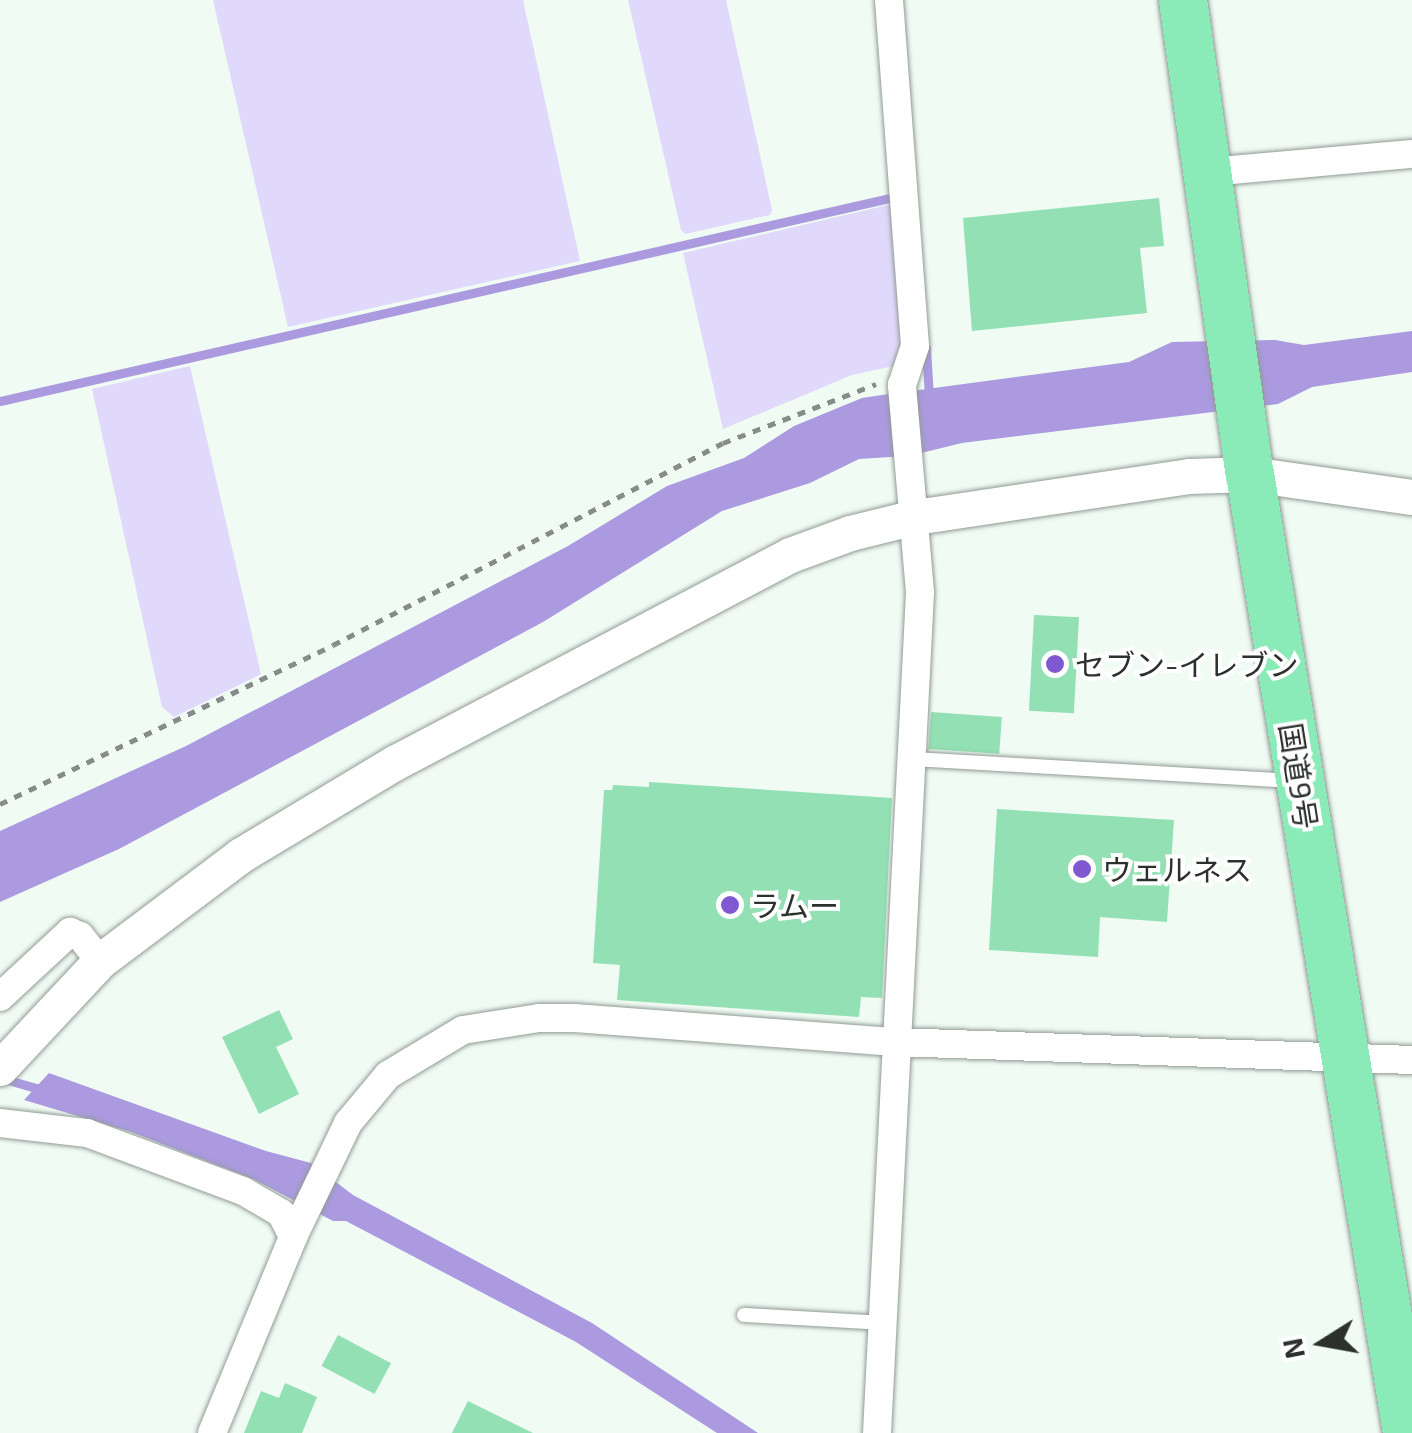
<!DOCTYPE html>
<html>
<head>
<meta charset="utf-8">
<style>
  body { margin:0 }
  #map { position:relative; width:1412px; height:1433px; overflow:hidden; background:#f0fbf4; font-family:"Exo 2","Noto Sans JP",sans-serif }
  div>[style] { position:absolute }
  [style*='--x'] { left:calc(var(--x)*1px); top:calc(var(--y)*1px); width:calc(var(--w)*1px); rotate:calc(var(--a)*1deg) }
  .green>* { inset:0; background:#e0d9fc }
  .water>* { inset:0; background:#ab9adf }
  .stream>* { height:9px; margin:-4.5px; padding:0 4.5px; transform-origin:4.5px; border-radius:4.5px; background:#ab9adf }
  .building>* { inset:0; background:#92e0b3; transform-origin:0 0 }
  .path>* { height:5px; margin-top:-2.5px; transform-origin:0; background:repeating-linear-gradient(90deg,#868d88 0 8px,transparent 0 16px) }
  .roads { filter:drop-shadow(0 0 2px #919b95) drop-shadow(0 0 2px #919b95) }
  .service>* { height:14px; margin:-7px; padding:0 7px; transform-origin:7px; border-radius:7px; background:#fff }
  .minor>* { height:28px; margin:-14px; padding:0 14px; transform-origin:14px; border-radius:14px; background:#fff }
  .tertiary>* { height:35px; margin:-17.5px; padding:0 17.5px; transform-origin:17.5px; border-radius:17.5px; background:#fff }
  .trunk>* { height:48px; margin:-24px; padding:0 24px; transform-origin:24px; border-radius:24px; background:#8aeab8 }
  .dots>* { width:28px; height:28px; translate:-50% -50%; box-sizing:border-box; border:5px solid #fff; border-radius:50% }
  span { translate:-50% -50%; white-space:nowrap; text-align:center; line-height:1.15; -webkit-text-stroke:8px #fff; paint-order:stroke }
  .poi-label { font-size:30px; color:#2d312e }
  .left { translate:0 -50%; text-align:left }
  .street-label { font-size:30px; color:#2d312e }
  .north { position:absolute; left:1272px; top:1293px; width:100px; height:100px; -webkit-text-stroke:8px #fff; paint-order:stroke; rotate:259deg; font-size:28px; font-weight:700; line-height:40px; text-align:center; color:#2d312e }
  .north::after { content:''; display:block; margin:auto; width:35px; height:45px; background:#2d312e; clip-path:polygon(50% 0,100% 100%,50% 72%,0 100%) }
</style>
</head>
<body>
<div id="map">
  <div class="green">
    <div style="clip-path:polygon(213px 0,523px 0,580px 261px,288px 327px)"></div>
    <div style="clip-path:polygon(628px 0,726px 0,772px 210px,770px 215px,685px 234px,681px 230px)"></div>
    <div style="clip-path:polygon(896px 203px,904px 339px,898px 365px,852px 375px,723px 429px,683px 253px)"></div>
    <div style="clip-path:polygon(190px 366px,261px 674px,174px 717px,162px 707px,92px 389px)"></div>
  </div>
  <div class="water">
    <div style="clip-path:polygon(1412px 331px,1412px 372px,1312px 387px,1278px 404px,962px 443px,909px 456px,904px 392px,1129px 362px,1172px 342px,1275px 340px,1304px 345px)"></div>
    <div style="clip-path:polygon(901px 392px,906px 456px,859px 459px,810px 483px,722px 511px,543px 622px,119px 849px,0 902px,0 831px,186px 746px,568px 546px,667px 486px,744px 458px,794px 426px,862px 398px)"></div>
    <div style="clip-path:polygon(49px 1073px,266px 1151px,311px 1163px,353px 1195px,592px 1323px,758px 1433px,717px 1433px,576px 1342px,346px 1221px,333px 1221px,253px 1179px,131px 1132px,24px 1100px)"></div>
  </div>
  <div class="stream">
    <div style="--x:926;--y:348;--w:49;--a:86.5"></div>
    <div style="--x:0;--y:401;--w:921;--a:-12.86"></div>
    <div style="--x:1;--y:1078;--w:44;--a:15.9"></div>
  </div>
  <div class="building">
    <div style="clip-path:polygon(1159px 198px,1164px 246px,1140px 248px,1147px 313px,972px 331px,963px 218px)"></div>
    <div style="left:1034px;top:615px;width:45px;height:96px;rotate:3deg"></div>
    <div style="left:931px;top:712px;width:71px;height:37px;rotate:4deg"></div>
    <div style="clip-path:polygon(649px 782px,892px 798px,882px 998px,861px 997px,859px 1017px,617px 1000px,620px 965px,593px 963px,604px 790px,612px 790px,613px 785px,649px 787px)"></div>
    <div style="clip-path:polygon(997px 809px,1174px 820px,1167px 922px,1100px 917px,1098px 957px,989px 950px)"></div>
    <div style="clip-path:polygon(279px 1010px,293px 1039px,276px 1047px,299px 1094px,259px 1114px,222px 1037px)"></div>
    <div style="left:338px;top:1335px;width:60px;height:35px;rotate:28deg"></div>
    <div style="clip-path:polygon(285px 1383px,317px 1397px,302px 1433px,244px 1433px,261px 1391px,279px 1398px)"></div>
    <div style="clip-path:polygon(468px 1401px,533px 1433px,452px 1433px)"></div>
  </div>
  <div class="path">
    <div style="--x:0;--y:804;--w:369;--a:-25.5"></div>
    <div style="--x:333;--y:645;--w:439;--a:-27.4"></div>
    <div style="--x:723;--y:443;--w:164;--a:-21.1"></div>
  </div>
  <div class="roads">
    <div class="service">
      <div style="--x:911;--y:759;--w:385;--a:3.3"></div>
      <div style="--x:744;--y:1315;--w:138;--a:3.3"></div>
    </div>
    <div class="minor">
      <div style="--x:1209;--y:172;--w:204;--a:-5.1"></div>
      <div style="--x:0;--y:997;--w:96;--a:-42.9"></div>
      <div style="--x:70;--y:932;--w:11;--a:22"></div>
      <div style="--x:80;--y:936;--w:32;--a:51"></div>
      <div style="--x:0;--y:1123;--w:88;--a:6.6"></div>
      <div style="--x:87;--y:1133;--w:166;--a:20.4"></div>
      <div style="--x:243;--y:1191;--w:44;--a:30.1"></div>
      <div style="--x:281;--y:1213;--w:27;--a:63"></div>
      <div style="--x:212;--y:1433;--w:212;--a:-67.5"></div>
      <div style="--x:293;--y:1237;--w:127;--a:-64.2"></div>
      <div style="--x:348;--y:1123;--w:62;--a:-50.2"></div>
      <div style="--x:388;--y:1075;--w:87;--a:-31"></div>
      <div style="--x:463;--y:1030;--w:77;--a:-9"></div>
      <div style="--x:539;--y:1018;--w:36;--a:0"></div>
      <div style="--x:575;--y:1018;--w:321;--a:4.3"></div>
      <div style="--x:895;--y:1042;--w:517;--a:1.99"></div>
      <div style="--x:877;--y:1433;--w:842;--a:-87.07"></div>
      <div style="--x:920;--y:592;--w:208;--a:-95"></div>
      <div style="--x:902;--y:385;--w:41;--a:-71.6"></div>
      <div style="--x:915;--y:346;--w:347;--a:-94.3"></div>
    </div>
    <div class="tertiary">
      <div style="--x:0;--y:1068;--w:146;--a:-46.9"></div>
      <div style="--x:100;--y:961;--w:176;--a:-36.9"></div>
      <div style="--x:241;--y:855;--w:179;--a:-31"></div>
      <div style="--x:394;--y:763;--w:447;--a:-27.7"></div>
      <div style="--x:790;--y:555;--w:64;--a:-20.1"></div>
      <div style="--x:850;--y:533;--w:67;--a:-13.8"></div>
      <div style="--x:915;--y:517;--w:277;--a:-8.5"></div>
      <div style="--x:1189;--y:476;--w:61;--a:-1.9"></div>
      <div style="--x:1250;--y:474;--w:164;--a:8.1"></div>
    </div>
    <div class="trunk">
      <div style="--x:1183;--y:0;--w:479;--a:82"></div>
      <div style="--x:1250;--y:474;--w:972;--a:80.7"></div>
    </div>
  </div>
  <div class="dots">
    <div style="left:1055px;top:664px;background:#8058d2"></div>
    <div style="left:1082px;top:869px;background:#8058d2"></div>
    <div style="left:730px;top:905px;background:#8058d2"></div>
  </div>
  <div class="poi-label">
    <span class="left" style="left:1075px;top:664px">セブン-イレブン</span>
    <span class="left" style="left:1102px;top:869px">ウェルネス</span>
    <span class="left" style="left:750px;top:905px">ラムー</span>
  </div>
  <div class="street-label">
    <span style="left:1299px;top:776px;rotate:81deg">国道9号</span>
  </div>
  <div class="north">N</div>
</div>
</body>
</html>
